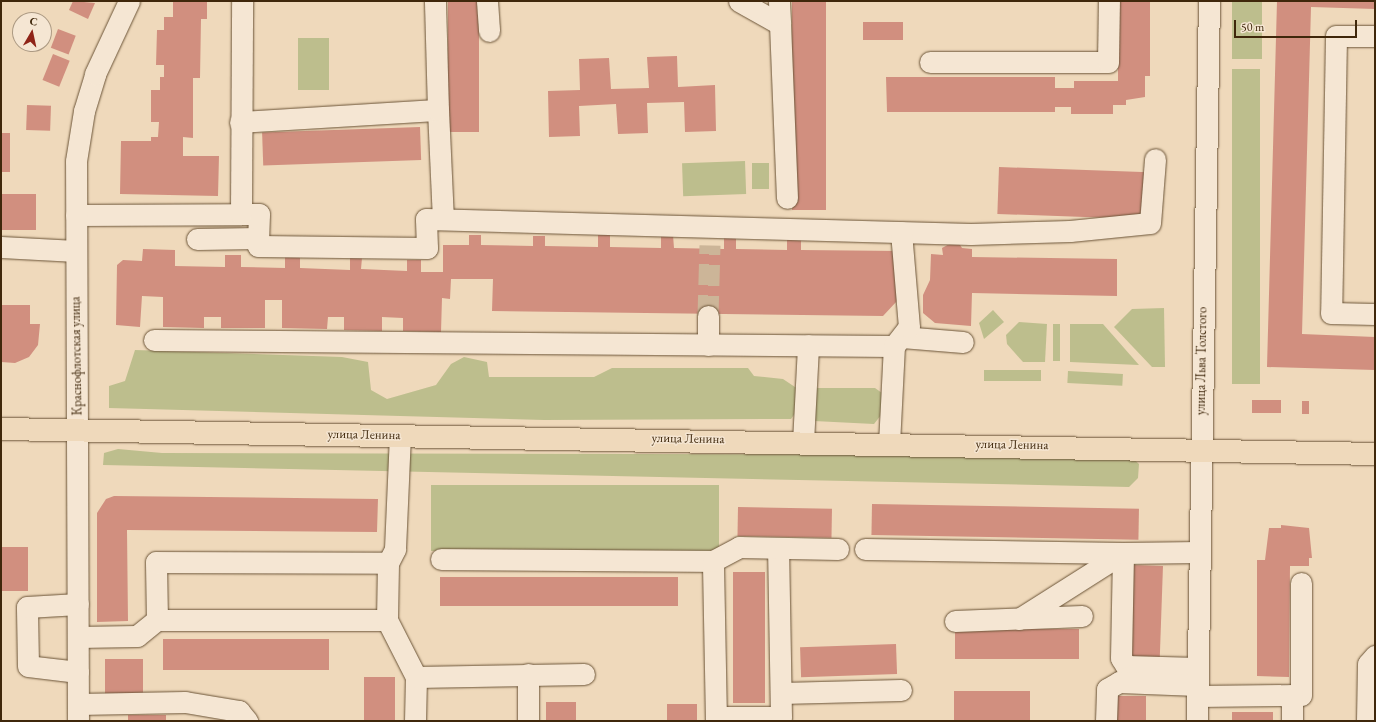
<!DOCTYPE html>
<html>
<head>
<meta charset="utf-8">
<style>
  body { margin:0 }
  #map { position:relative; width:1376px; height:722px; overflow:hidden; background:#efd9bb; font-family:"EB Garamond",serif }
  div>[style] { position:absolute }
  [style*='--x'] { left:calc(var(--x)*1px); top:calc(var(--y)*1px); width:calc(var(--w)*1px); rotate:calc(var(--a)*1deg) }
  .green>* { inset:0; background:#bdbe8d; transform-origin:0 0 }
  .building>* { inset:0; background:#d18f7f; transform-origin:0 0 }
  .minor-tunnel>* { height:21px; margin-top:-10.5px; transform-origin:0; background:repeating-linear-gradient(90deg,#ccb598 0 21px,transparent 0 31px) }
  .roads { filter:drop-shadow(0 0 1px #6b5437) drop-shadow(0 0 1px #6b5437) }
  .minor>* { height:21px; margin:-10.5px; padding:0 10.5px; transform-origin:10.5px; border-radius:10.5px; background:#f5e6d3 }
  .major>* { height:22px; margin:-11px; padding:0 11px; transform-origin:11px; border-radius:11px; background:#efd9bb }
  span { translate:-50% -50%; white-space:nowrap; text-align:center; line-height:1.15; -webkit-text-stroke:3px #f5e6d3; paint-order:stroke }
  .street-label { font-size:13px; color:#3f270b }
  .frame { position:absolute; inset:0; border:2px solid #3f270b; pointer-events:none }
  .north { position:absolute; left:12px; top:12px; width:40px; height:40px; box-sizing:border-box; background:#f5e6d3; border:1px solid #ac9a83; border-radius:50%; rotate:9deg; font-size:11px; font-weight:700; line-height:16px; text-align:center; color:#3f270b }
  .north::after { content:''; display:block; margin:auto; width:14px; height:18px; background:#8f2418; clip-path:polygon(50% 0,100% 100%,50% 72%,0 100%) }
  .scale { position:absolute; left:1234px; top:20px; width:123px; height:18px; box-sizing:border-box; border:2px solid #3f270b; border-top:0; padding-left:5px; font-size:12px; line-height:14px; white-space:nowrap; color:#3f270b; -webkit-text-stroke:3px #f5e6d3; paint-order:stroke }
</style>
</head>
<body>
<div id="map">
  <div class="green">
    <div style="left:1232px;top:1px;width:30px;height:58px"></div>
    <div style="left:298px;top:38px;width:31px;height:52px"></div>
    <div style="left:1232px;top:69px;width:28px;height:315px"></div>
    <div style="left:745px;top:161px;width:33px;height:63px;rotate:88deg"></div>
    <div style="left:752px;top:163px;width:17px;height:26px"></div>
    <div style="clip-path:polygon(1164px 308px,1165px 367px,1152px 367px,1114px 327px,1132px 309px)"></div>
    <div style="clip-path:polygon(993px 310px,1004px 322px,984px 339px,979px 323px)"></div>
    <div style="clip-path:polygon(1019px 322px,1047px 324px,1045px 362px,1023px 362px,1007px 344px,1006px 335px)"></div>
    <div style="left:1053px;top:324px;width:7px;height:37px"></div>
    <div style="clip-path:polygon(1070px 324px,1103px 324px,1139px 365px,1070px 362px)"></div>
    <div style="clip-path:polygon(135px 350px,342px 357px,368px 362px,371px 390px,387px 399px,436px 385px,451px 364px,464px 357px,487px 362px,489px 377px,594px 377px,612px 368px,748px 368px,754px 376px,783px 379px,798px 389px,796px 412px,791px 419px,544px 420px,109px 408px,109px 386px,125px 381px)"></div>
    <div style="left:984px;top:370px;width:57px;height:11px"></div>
    <div style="left:1068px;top:371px;width:55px;height:12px;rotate:3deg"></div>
    <div style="clip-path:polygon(813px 388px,875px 388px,889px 398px,885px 410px,874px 424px,814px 421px)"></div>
    <div style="clip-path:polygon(118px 449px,162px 453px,1117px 455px,1130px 456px,1139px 464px,1138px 478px,1129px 487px,103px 465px,104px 453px)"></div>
    <div style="left:431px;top:485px;width:288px;height:66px"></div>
  </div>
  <div class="building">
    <div style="clip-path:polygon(73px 1px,95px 3px,88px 19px,69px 10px)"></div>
    <div style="clip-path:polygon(173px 1px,207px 1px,207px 19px,201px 19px,200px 78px,193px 78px,193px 138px,183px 137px,183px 156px,219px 156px,218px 196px,120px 194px,121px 141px,151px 141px,151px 137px,158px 137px,159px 122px,151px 122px,151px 90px,160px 90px,160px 77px,164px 77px,164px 65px,156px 65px,157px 30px,164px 30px,164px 17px,173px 17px)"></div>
    <div style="left:448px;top:1px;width:31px;height:131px"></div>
    <div style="left:792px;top:1px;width:34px;height:209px"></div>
    <div style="clip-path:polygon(1118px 1px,1150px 1px,1150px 76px,1145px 76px,1145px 97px,1126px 100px,1126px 105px,1113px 105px,1113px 114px,1071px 114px,1071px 107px,1055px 107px,1055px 112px,887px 112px,886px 77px,1055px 77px,1055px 88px,1074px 88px,1074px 81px,1118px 81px)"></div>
    <div style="clip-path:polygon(1277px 1px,1375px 1px,1375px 9px,1311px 7px,1302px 334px,1375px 337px,1375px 370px,1267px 367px)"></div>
    <div style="left:903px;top:22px;width:18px;height:40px;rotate:90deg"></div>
    <div style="left:58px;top:29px;width:19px;height:20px;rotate:21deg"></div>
    <div style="left:53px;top:54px;width:18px;height:28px;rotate:22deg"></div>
    <div style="clip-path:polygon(677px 56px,678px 87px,715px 85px,716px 131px,685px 132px,684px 102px,647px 103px,648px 133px,618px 134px,616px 104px,579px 106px,580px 136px,549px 137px,548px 91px,580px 90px,579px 59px,609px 58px,611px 89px,649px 88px,647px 57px)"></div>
    <div style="left:27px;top:105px;width:24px;height:25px;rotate:2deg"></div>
    <div style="left:420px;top:127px;width:33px;height:158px;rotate:88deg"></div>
    <div style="left:1px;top:133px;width:9px;height:39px"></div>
    <div style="left:999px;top:167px;width:150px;height:47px;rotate:2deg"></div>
    <div style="left:1px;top:194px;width:35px;height:36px"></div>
    <div style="clip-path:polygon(469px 235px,481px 235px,481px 245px,533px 246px,533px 236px,545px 236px,545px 246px,598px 247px,598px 235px,610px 235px,610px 247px,661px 248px,661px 236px,673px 235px,674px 248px,724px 249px,724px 236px,736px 236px,736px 249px,787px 250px,787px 237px,801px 237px,801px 250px,898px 251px,897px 301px,883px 316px,492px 311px,493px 279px,451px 279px,450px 299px,442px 298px,441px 332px,403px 331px,403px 318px,382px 317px,382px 331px,344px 330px,344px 317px,328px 317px,327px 329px,282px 328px,282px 300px,265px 300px,265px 328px,221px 328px,221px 317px,204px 317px,204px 328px,163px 327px,163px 297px,142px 296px,140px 327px,116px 325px,117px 265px,123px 260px,142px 261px,143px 249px,175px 250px,175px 266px,225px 267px,225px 255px,241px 255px,241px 267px,285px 268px,285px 257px,300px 257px,300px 268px,350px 270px,350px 258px,362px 258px,361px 269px,407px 271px,407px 260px,421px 260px,421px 272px,443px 272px,443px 245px,469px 245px)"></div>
    <div style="clip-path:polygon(957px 240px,962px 248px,972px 249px,972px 257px,1117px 259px,1117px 296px,972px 293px,971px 326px,935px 323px,923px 313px,923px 295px,930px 280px,931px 254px,943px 255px,942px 248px)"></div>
    <div style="clip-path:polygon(1px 305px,30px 305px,30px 324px,40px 324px,38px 345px,29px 357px,15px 363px,1px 362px)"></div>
    <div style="left:1281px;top:400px;width:13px;height:29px;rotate:90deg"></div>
    <div style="left:1302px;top:401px;width:7px;height:13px"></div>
    <div style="clip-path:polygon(114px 496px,378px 499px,377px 532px,127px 530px,128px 621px,97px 622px,97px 513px,106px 499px)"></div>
    <div style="left:872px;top:504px;width:267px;height:31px;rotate:1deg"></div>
    <div style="left:738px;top:507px;width:94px;height:29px;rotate:1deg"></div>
    <div style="clip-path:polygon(1281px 525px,1309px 528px,1312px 558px,1309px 558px,1309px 566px,1290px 566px,1289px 677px,1257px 676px,1257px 560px,1265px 560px,1269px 528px,1281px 528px)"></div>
    <div style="left:28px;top:547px;width:44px;height:27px;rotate:90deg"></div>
    <div style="left:1132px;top:565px;width:31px;height:95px;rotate:2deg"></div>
    <div style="left:733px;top:572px;width:32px;height:131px"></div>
    <div style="left:440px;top:577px;width:238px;height:29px"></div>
    <div style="left:1079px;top:629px;width:30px;height:124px;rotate:90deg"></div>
    <div style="left:163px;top:639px;width:166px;height:31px"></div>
    <div style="left:896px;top:644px;width:30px;height:96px;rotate:88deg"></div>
    <div style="left:105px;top:659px;width:38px;height:36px"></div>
    <div style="left:364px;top:677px;width:31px;height:44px"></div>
    <div style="left:954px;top:691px;width:76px;height:30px"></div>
    <div style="left:1112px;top:696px;width:34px;height:25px"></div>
    <div style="left:546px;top:702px;width:30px;height:19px"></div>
    <div style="left:667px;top:704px;width:30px;height:17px"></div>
    <div style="left:1232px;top:712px;width:41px;height:9px"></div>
    <div style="left:128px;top:715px;width:38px;height:6px"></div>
  </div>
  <div class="minor-tunnel">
    <div style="--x:708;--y:316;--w:71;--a:-88.4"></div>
  </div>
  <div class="roads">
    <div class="minor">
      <div style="--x:487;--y:1;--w:30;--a:86"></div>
      <div style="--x:739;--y:1;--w:47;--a:29.3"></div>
      <div style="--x:780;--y:24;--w:174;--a:87.7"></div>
      <div style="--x:779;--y:2;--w:22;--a:87"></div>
      <div style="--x:1375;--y:36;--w:39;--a:180"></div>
      <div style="--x:1336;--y:36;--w:277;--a:91"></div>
      <div style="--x:1331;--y:313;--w:44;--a:1.3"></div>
      <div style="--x:930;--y:62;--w:178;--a:0"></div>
      <div style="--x:1108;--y:62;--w:61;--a:-89.1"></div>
      <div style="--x:438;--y:110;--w:109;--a:87.4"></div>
      <div style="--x:240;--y:122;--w:198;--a:-3.5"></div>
      <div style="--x:438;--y:110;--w:109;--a:-91.6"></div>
      <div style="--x:241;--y:214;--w:18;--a:0"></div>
      <div style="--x:259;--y:214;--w:32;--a:92"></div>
      <div style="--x:258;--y:246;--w:169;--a:0.7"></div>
      <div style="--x:427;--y:248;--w:29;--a:-92"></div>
      <div style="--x:426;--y:219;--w:545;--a:1.58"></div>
      <div style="--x:971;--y:234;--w:99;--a:-1.7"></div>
      <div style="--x:1070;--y:231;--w:80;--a:-5.7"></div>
      <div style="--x:1150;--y:223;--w:64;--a:-85.5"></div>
      <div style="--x:76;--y:215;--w:165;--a:-0.3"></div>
      <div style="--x:241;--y:214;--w:213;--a:-89.7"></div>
      <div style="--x:197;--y:239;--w:61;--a:-0.9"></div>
      <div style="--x:1;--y:247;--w:75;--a:3.1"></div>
      <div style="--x:902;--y:337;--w:61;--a:4.7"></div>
      <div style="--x:154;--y:340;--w:740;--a:0.46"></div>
      <div style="--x:708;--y:345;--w:29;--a:-90"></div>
      <div style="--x:803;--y:442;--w:97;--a:-87"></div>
      <div style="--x:889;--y:444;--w:98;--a:-87.1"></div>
      <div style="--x:894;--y:346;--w:24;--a:-52"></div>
      <div style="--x:909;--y:327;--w:95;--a:-94.8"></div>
      <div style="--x:865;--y:549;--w:258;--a:0.9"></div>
      <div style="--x:1123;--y:553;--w:123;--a:147.6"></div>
      <div style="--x:441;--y:559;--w:272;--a:0.4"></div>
      <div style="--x:157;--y:620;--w:58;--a:-91"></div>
      <div style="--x:156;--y:562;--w:232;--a:0.2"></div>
      <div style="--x:387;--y:620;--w:64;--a:63"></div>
      <div style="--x:416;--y:677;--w:44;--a:91.3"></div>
      <div style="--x:955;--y:621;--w:127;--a:-2.3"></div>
      <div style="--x:78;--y:637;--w:59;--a:-1"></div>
      <div style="--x:137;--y:636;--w:26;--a:-39"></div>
      <div style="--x:157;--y:620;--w:230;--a:0"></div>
      <div style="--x:387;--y:620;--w:57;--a:-89"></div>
      <div style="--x:388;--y:563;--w:16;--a:-63"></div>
      <div style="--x:395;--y:549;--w:114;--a:-87.5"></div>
      <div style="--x:1197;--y:668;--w:71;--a:-178.4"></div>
      <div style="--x:1126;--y:666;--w:9;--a:-122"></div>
      <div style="--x:1121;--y:658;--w:105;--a:-88.9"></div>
      <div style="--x:1123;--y:553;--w:76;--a:-0.8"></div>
      <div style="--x:78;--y:672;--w:50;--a:-173.2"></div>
      <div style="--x:28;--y:666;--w:59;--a:-91"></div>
      <div style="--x:27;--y:607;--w:51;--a:-3.4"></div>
      <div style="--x:416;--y:677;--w:168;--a:-1"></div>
      <div style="--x:781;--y:693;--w:120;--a:-1.4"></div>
      <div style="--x:1197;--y:696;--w:104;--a:-0.6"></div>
      <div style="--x:1301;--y:695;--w:112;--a:-90"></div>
      <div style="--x:78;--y:704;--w:107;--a:-1.1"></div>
      <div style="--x:185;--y:702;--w:55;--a:9.5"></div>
      <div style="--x:239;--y:711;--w:13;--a:51"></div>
      <div style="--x:716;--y:717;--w:65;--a:0"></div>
      <div style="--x:781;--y:717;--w:169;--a:-91"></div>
      <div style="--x:78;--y:721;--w:560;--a:-90.2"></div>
      <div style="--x:76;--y:161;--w:51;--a:-80.9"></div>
      <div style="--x:84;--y:111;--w:39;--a:-73"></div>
      <div style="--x:95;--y:74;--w:81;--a:-65"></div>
      <div style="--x:528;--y:721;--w:47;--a:-90"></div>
      <div style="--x:716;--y:721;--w:160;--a:-91.1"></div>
      <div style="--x:713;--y:561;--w:30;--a:-28"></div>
      <div style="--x:739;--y:547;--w:99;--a:1.2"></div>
      <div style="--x:1106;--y:721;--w:32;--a:-88"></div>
      <div style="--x:1107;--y:689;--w:14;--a:-30"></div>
      <div style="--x:1119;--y:682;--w:78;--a:2.2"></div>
      <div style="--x:1197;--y:721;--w:720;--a:-89.05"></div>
      <div style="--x:1292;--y:721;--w:26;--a:-90"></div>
      <div style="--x:1367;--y:721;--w:57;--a:-89"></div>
      <div style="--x:1368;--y:664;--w:11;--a:-49"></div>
    </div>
    <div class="major">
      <div style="--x:1;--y:429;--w:1374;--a:1.04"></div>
    </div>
  </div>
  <div class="street-label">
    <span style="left:77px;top:356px;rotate:-91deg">Краснофлотская улица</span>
    <span style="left:1202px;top:361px;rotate:-89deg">улица Льва Толстого</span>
    <span style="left:364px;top:435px;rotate:1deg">улица Ленина</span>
    <span style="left:688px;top:439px;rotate:1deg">улица Ленина</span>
    <span style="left:1012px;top:445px;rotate:1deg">улица Ленина</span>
  </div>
  <div class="frame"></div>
  <div class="north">С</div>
  <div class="scale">50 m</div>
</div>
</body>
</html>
